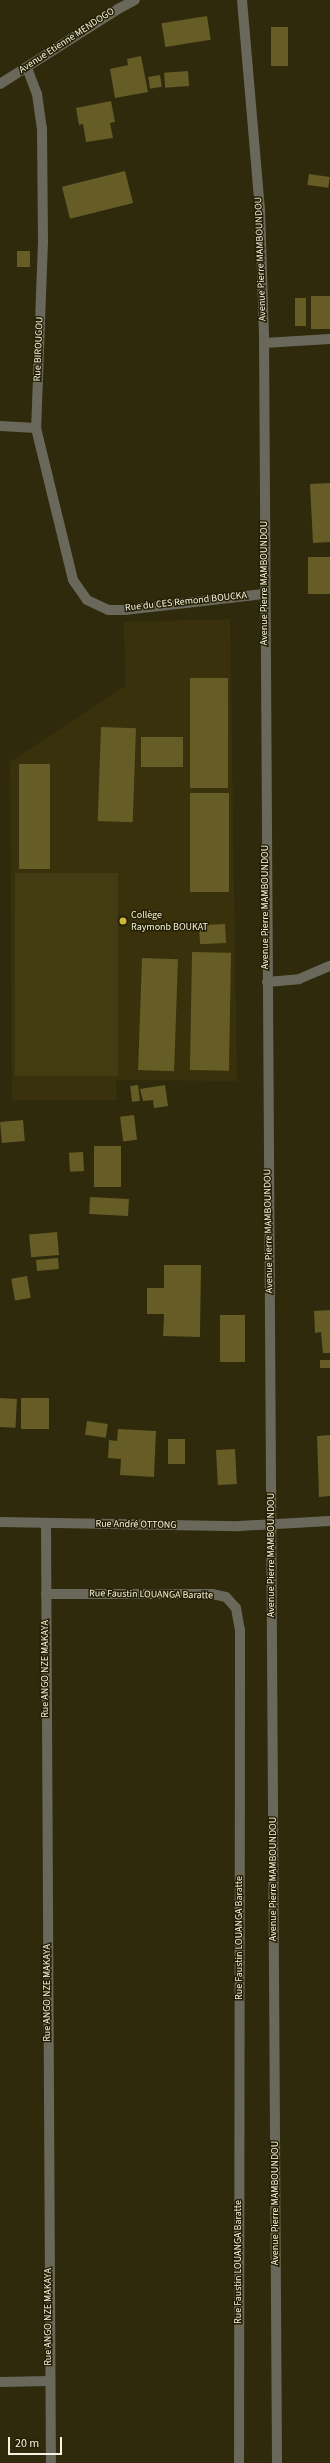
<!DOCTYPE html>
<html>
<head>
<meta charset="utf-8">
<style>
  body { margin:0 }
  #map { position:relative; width:330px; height:2463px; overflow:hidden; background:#2f2a0c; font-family:"Source Sans 3",sans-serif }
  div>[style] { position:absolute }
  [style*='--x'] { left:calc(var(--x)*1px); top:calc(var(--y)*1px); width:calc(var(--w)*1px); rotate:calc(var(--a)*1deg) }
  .built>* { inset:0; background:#38310b }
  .green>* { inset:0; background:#433c13; transform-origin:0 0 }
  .building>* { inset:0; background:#665c26; transform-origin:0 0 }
  .minor>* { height:10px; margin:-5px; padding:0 5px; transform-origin:5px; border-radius:5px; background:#6a685a }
  .dots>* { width:11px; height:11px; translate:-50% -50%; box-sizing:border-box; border:2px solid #252003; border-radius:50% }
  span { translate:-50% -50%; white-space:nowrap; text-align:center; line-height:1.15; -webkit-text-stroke:3px #252003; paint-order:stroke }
  .street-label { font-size:10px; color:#f6f3e2 }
  .poi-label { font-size:10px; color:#f6f3e2 }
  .left { translate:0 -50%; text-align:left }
  .scale { position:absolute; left:8px; top:2437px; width:54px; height:18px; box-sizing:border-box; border:2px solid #f6f3e2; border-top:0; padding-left:5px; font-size:12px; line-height:14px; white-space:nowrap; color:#f6f3e2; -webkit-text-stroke:3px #252003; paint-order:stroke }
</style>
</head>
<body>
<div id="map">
  <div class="built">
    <div style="clip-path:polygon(230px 619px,237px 1081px,116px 1080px,117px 1100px,12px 1100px,10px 762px,125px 686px,124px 622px)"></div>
  </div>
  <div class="green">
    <div style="left:15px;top:873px;width:103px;height:203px"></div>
  </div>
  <div class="building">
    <div style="left:207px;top:16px;width:24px;height:46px;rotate:81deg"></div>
    <div style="left:271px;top:27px;width:17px;height:39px"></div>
    <div style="clip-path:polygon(141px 56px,148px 92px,115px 98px,110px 69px,128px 65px,127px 59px)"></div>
    <div style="left:188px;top:71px;width:15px;height:24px;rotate:86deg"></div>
    <div style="left:160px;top:75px;width:12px;height:12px;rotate:81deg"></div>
    <div style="clip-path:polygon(111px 101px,115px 122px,110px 123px,113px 138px,86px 142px,83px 124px,79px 125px,76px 108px)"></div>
    <div style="left:125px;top:171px;width:33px;height:65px;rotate:76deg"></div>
    <div style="left:309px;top:174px;width:21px;height:11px;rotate:8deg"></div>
    <div style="left:30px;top:251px;width:16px;height:13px;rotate:90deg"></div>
    <div style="left:311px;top:296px;width:19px;height:33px"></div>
    <div style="left:306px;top:298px;width:28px;height:11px;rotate:90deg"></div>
    <div style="clip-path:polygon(330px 483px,330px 542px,313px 543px,310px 484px)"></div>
    <div style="left:308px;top:557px;width:22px;height:37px"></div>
    <div style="left:190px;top:678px;width:38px;height:110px"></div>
    <div style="left:101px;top:727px;width:35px;height:94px;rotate:2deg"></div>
    <div style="left:183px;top:737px;width:30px;height:42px;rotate:90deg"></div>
    <div style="left:19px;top:764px;width:31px;height:105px"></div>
    <div style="left:190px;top:793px;width:39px;height:99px"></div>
    <div style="left:225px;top:924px;width:19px;height:26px;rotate:87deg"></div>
    <div style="left:192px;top:952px;width:39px;height:118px;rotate:1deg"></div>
    <div style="left:142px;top:958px;width:36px;height:112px;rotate:2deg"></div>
    <div style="left:138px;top:1085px;width:16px;height:8px;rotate:83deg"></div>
    <div style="clip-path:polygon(165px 1085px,168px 1106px,154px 1108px,153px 1100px,143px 1101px,140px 1089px)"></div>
    <div style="left:134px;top:1115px;width:25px;height:14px;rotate:83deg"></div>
    <div style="left:23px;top:1120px;width:21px;height:23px;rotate:85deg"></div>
    <div style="left:121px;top:1146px;width:41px;height:27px;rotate:90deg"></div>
    <div style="left:83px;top:1152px;width:19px;height:14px;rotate:87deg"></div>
    <div style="left:90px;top:1197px;width:39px;height:17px;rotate:3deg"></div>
    <div style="left:57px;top:1232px;width:23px;height:28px;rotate:85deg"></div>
    <div style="left:58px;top:1258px;width:11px;height:22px;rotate:85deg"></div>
    <div style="clip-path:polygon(164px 1265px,201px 1265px,200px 1337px,163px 1336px,164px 1314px,147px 1314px,147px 1288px,164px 1288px)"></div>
    <div style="left:27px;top:1276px;width:22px;height:16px;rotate:80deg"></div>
    <div style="clip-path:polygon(330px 1310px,330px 1353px,323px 1353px,321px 1332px,315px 1333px,314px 1311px)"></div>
    <div style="left:220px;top:1315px;width:25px;height:47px"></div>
    <div style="left:330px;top:1360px;width:8px;height:10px;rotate:90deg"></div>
    <div style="left:0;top:1398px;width:17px;height:29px;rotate:3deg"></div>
    <div style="left:21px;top:1398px;width:28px;height:31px"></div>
    <div style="left:87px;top:1421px;width:21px;height:14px;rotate:8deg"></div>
    <div style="clip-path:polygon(118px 1429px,156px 1431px,154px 1477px,120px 1475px,121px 1459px,108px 1458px,109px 1440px,117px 1441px)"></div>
    <div style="clip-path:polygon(330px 1435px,330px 1496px,319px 1497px,317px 1436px)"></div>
    <div style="left:168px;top:1439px;width:17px;height:25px"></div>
    <div style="left:235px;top:1449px;width:35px;height:19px;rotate:87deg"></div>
  </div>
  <div class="minor">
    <div style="--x:242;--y:0;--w:210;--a:85.1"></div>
    <div style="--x:260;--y:209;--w:127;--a:88.2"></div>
    <div style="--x:264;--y:336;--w:2127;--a:89.65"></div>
    <div style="--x:27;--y:68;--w:28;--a:69"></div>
    <div style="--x:37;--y:94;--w:34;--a:82"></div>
    <div style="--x:42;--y:128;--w:113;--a:89.5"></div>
    <div style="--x:43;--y:241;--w:187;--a:92.1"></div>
    <div style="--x:36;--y:428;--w:156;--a:76.3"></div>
    <div style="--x:73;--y:580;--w:24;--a:55"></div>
    <div style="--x:87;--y:600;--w:23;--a:25"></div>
    <div style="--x:108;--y:610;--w:17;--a:0"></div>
    <div style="--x:125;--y:610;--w:140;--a:-6.6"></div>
    <div style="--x:0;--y:84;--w:140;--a:-32.4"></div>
    <div style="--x:118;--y:9;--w:19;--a:-28"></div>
    <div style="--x:264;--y:343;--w:66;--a:-3.5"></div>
    <div style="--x:0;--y:426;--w:36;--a:3"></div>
    <div style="--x:267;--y:982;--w:32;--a:-5"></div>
    <div style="--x:299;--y:979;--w:34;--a:-23"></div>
    <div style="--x:0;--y:1522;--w:239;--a:1"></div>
    <div style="--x:239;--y:1526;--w:91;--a:-3.1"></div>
    <div style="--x:46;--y:1523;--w:940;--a:89.7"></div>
    <div style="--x:46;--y:1594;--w:166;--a:0"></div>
    <div style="--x:212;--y:1594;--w:14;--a:12"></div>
    <div style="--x:226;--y:1597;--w:15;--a:48"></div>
    <div style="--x:236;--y:1608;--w:22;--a:80"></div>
    <div style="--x:240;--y:1630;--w:50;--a:90"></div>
    <div style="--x:240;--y:1680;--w:783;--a:90.07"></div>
    <div style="--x:0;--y:2382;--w:50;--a:-1.1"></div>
  </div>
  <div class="dots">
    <div style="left:123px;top:921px;background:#cfb837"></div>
  </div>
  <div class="street-label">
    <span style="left:67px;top:41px;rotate:-33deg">Avenue Etienne MENDOGO</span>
    <span style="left:261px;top:259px;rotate:-92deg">Avenue Pierre MAMBOUNDOU</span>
    <span style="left:39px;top:349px;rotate:-88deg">Rue BIROUGOU</span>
    <span style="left:265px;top:583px;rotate:-90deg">Avenue Pierre MAMBOUNDOU</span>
    <span style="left:186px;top:602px;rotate:-6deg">Rue du CES Remond BOUCKA</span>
    <span style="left:266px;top:907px;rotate:-90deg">Avenue Pierre MAMBOUNDOU</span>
    <span style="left:269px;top:1231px;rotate:-91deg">Avenue Pierre MAMBOUNDOU</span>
    <span style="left:136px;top:1525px;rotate:1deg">Rue André OTTONG</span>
    <span style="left:272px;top:1555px;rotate:-90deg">Avenue Pierre MAMBOUNDOU</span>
    <span style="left:151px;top:1595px;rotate:1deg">Rue Faustin LOUANGA Baratte</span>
    <span style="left:46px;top:1669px;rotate:-90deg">Rue ANGO NZE MAKAYA</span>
    <span style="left:274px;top:1879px;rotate:-90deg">Avenue Pierre MAMBOUNDOU</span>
    <span style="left:240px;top:1938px;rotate:-90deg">Rue Faustin LOUANGA Baratte</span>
    <span style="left:48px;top:1993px;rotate:-90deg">Rue ANGO NZE MAKAYA</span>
    <span style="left:276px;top:2203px;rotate:-90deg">Avenue Pierre MAMBOUNDOU</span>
    <span style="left:239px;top:2262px;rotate:-90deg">Rue Faustin LOUANGA Baratte</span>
    <span style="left:49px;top:2317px;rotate:-90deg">Rue ANGO NZE MAKAYA</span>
  </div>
  <div class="poi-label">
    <span class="left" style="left:131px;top:921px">Collège<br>Raymonb BOUKAT</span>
  </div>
  <div class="scale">20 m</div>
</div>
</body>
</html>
